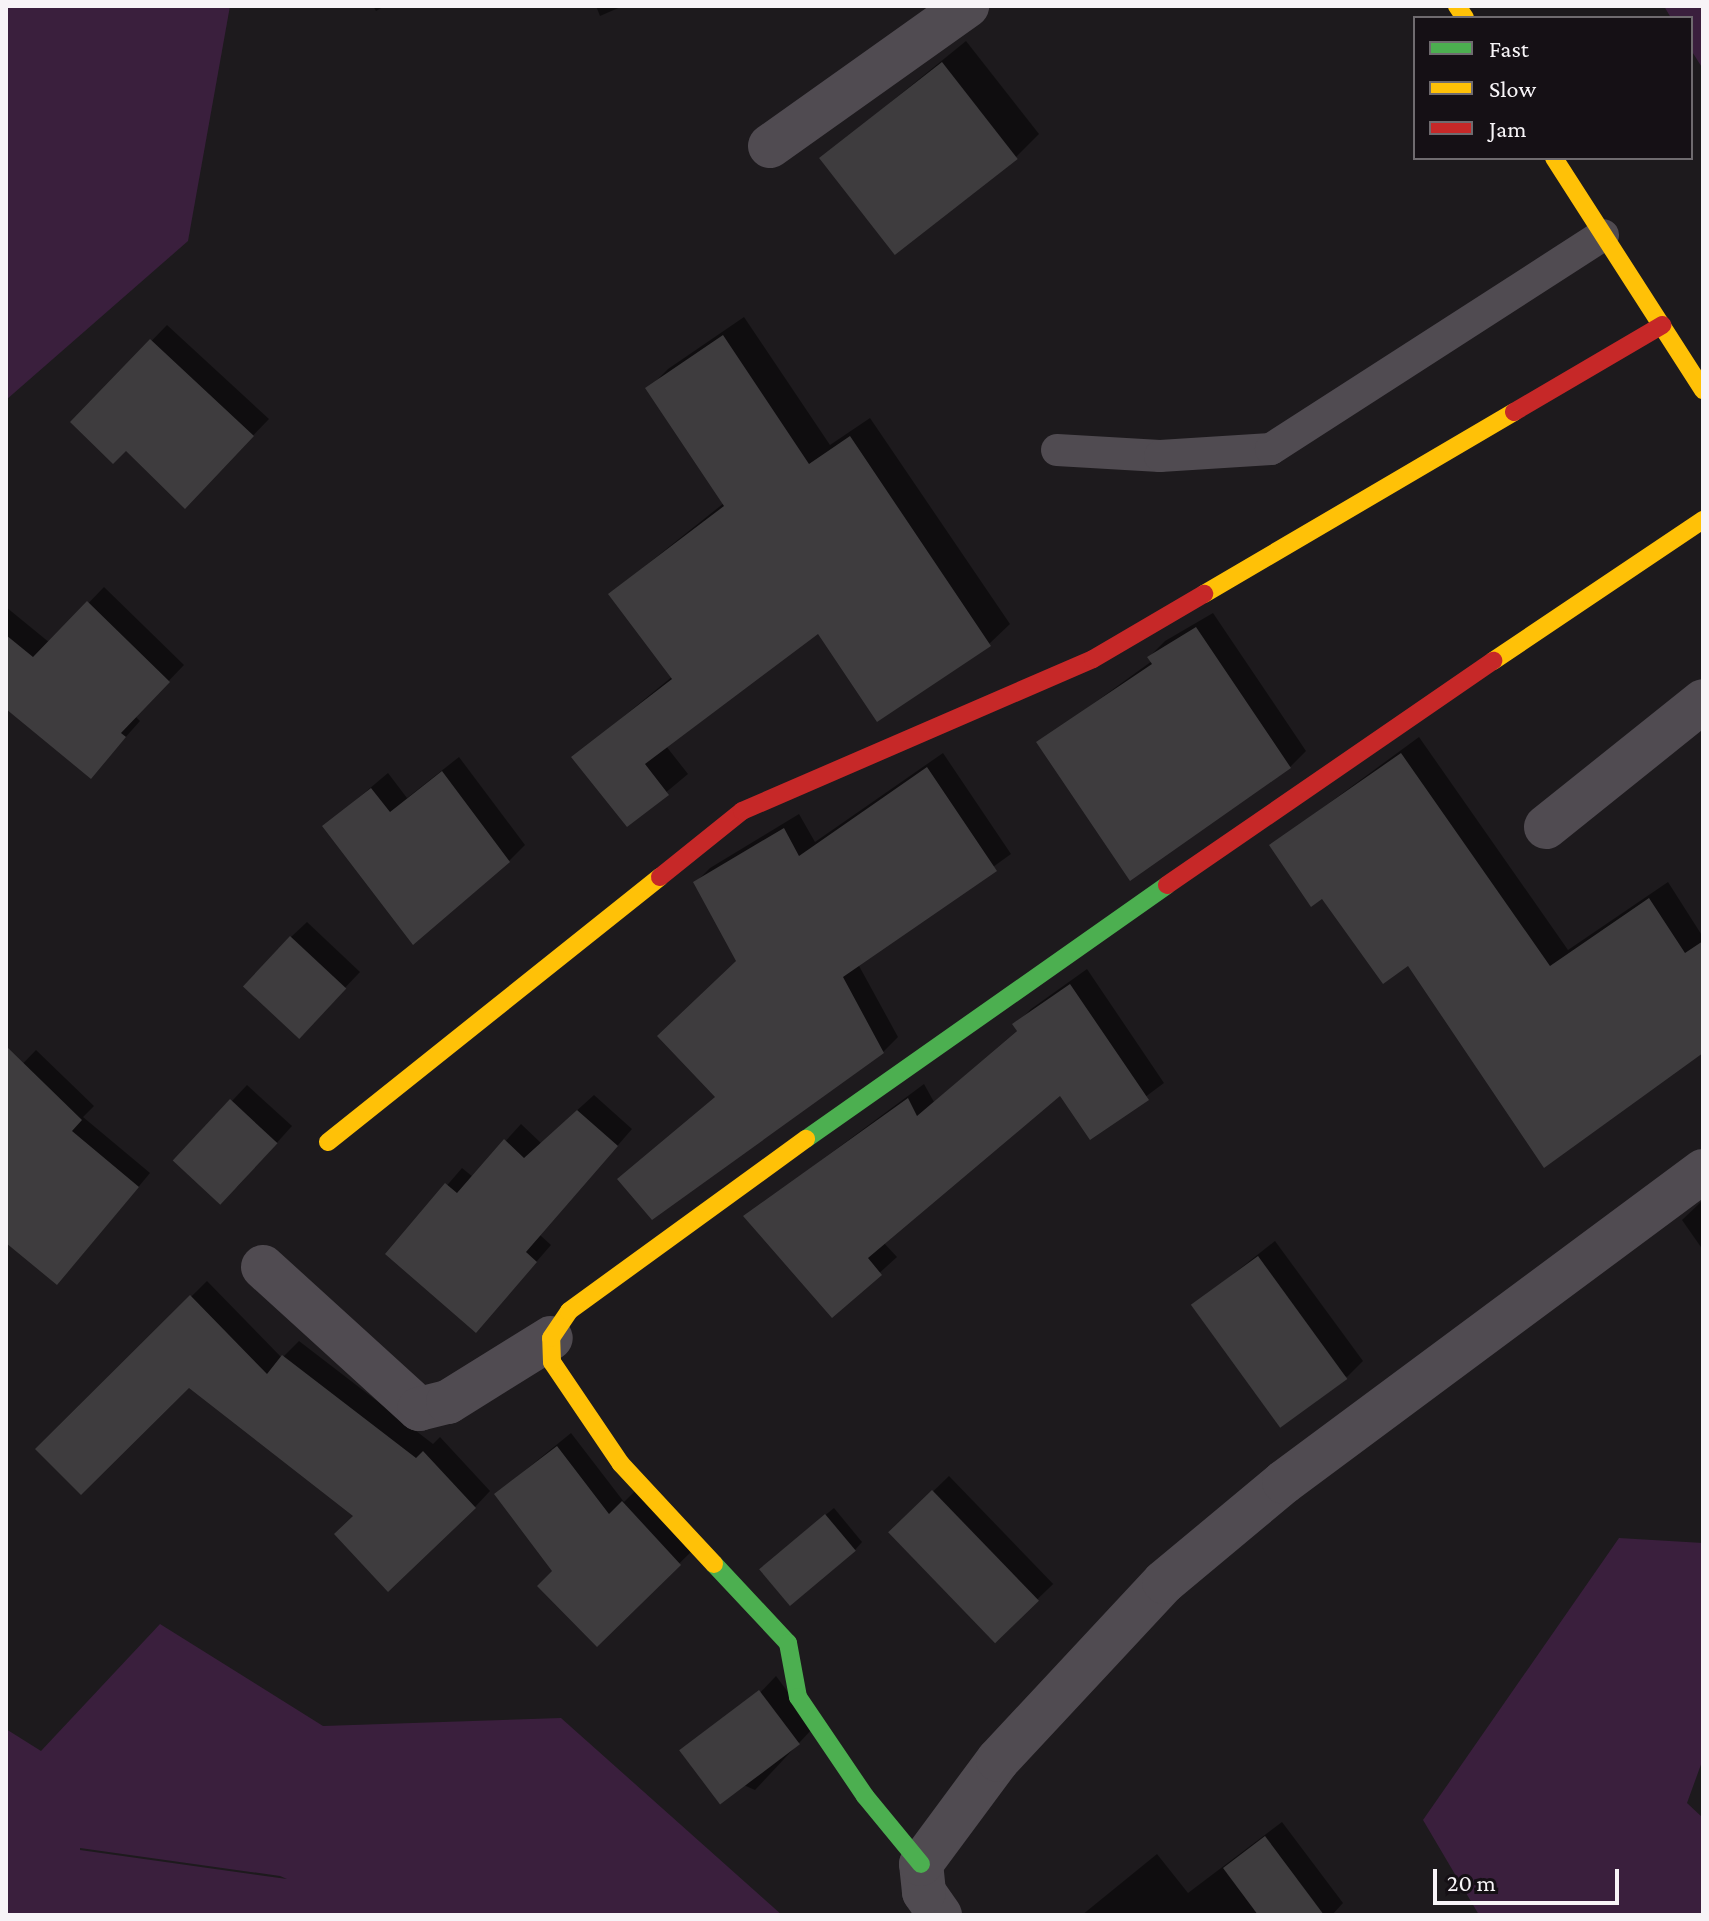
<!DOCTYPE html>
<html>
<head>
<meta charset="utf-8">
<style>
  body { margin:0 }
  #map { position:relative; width:1709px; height:1921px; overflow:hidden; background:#1d1a1d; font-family:"Crimson Pro",serif }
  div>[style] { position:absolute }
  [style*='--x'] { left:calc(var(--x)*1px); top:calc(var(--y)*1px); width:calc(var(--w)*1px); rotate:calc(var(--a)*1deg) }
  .green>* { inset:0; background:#3a1f3d }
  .shadow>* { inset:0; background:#0007; transform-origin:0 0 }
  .building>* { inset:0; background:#3e3c3e; transform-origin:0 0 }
  .lane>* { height:32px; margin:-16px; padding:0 16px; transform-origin:16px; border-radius:16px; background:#504b51 }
  .street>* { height:44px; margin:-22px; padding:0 22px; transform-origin:22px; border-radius:22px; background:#504b51 }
  .fast>* { height:18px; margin:-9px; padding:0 9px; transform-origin:9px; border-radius:9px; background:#4caf50 }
  .slow>* { height:18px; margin:-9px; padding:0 9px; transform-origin:9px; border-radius:9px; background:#ffc107 }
  .jam>* { height:18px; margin:-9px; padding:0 9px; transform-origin:9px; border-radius:9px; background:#c62828 }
  span { translate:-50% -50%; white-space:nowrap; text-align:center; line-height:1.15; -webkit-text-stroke:6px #151015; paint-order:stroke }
  .frame { position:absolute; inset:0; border:8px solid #f7f4f7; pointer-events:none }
  .legend { position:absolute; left:1413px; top:16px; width:280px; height:144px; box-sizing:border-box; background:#151015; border:2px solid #6f6b6f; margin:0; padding:10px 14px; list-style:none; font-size:24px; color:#f7f4f7 }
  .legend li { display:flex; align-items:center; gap:16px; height:40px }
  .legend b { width:40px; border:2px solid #6f6b6f }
  .scale { position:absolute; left:1433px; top:1869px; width:186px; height:36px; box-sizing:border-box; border:4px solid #f7f4f7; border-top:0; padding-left:10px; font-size:24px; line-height:28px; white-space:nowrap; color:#f7f4f7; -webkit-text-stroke:6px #151015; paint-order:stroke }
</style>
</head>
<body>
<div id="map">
  <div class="green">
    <div style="clip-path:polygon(6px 6px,230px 6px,188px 241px,6px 400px)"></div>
    <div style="clip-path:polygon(1664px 6px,1703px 6px,1703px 69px,1691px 50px,1691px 18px,1671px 18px)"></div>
    <div style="clip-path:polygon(1619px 1538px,1703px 1543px,1703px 1759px,1687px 1803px,1703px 1818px,1703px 1915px,1479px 1915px,1423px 1820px)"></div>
    <div style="clip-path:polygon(evenodd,160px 1624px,323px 1726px,561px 1718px,782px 1915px,6px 1915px,6px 1729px,41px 1751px,160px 1624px,80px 1848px,280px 1876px,287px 1879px,80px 1850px,80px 1848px)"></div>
  </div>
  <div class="shadow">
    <div style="clip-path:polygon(373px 6px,385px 6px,376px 11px)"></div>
    <div style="clip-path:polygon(596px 6px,623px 6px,600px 16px)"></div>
    <div style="clip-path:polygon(966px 41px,1039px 134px,1016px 157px,822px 158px)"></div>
    <div style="clip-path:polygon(744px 317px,830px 445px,870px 418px,1010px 624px,989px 644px,819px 631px,666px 746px,688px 774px,628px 824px,574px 757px,673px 676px,610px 594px,724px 503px,648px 389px,668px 369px)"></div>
    <div style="clip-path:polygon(167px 325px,269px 419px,185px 506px,126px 448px,73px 422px)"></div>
    <div style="clip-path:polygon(104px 587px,184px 665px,135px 716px,140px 721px,91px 776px,6px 707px,6px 607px,50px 643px)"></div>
    <div style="clip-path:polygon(1213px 613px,1306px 751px,1290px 767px,1039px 743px,1152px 661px,1149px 657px,1165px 641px)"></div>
    <div style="clip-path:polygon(1419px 737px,1568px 950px,1668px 882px,1703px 937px,1703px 1050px,1408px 963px,1323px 897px,1272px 845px)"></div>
    <div style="clip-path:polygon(943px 753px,1011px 854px,858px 964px,898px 1037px,883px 1052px,716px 1096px,738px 961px,695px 883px,710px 868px,799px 814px,815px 842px)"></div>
    <div style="clip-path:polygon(459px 757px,525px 845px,509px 861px,325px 826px,388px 773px,407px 798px)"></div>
    <div style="clip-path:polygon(307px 922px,360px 972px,298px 1037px,291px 937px)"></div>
    <div style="clip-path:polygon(1087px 969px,1164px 1083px,1090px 1138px,1060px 1093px,883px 1242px,897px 1257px,832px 1316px,746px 1216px,924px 1084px,934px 1102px,1018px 1030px,1015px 1025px,1031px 1009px)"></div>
    <div style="clip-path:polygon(36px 1050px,94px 1106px,83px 1117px,150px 1173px,70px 1269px,6px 1240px,6px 1081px)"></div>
    <div style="clip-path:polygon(247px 1085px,292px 1126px,237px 1187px,232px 1101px)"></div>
    <div style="clip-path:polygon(594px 1095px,632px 1129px,540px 1235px,551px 1245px,476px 1331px,388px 1254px,462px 1168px,473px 1177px,521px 1124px,541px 1143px)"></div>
    <div style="clip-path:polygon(1703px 1200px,1703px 1250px,1682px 1220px)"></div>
    <div style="clip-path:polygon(1275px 1241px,1363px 1361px,1347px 1377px,1194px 1305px)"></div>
    <div style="clip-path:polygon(207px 1281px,282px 1358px,299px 1341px,433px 1444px,440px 1437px,490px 1491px,475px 1507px,355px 1515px,189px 1385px,38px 1449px)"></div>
    <div style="clip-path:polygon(571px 1433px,624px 1502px,637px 1489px,693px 1550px,597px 1644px,555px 1571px,496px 1494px)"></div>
    <div style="left:949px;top:1476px;width:150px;height:81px;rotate:46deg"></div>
    <div style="clip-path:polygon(834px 1508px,862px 1542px,855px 1550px,769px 1561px)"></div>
    <div style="clip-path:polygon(776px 1676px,814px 1727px,755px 1790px,693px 1763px)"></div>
    <div style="clip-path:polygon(1282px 1822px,1343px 1903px,1332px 1915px,1082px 1915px,1157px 1854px,1188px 1893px)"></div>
  </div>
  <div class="building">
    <div style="left:942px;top:62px;width:123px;height:156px;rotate:52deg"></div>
    <div style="clip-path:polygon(723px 335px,809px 464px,850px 436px,991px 646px,877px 722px,818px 634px,645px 764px,669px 795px,627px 827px,571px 757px,672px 679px,608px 594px,724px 506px,645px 388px)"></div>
    <div style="clip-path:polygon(150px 339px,254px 436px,185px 509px,126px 451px,113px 464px,70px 422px)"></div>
    <div style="clip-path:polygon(87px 601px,170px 682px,121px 733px,126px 737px,91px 779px,6px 709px,6px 635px,33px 657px)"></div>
    <div style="clip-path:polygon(1196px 627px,1291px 768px,1130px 881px,1036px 742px,1152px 664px,1147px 657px)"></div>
    <div style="clip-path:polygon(1401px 753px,1550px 966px,1649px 898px,1685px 953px,1703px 941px,1703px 1053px,1544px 1168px,1408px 966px,1383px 984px,1322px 899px,1311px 907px,1269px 845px)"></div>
    <div style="clip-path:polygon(927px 767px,997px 871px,843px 977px,884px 1053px,652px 1220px,617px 1179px,715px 1097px,657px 1036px,736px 961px,693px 882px,784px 828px,799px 856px)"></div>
    <div style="clip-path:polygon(442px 771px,510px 862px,413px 945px,322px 826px,371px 788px,390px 812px)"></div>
    <div style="left:290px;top:936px;width:77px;height:69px;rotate:43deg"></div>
    <div style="clip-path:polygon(1070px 984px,1149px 1100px,1090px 1140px,1060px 1096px,868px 1258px,882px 1275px,832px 1318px,743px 1216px,908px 1098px,917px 1116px,1017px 1031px,1012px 1024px)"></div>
    <div style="clip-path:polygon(6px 1046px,82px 1120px,72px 1131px,139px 1187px,57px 1285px,6px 1243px)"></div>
    <div style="left:230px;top:1099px;width:65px;height:84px;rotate:43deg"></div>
    <div style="clip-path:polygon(577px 1110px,618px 1146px,526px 1252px,537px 1262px,476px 1333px,385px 1254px,445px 1183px,457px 1193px,504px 1139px,524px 1158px)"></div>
    <div style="left:1258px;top:1256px;width:152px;height:83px;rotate:54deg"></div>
    <div style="clip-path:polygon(190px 1295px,267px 1374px,282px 1355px,416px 1458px,423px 1451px,476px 1508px,388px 1592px,334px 1534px,353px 1516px,189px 1388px,81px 1495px,35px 1449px)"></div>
    <div style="clip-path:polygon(557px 1446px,609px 1514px,622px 1501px,681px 1565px,597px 1647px,537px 1586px,552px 1571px,494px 1494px)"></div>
    <div style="left:932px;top:1490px;width:154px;height:61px;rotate:46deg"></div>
    <div style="left:825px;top:1514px;width:48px;height:86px;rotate:50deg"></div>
    <div style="left:759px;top:1690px;width:68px;height:100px;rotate:53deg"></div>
    <div style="clip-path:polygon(1265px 1836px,1324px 1915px,1258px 1915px,1223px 1868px)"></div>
  </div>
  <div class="lane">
    <div style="--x:1057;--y:450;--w:103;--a:3.3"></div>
    <div style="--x:1160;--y:456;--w:111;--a:-3.6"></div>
    <div style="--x:1271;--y:449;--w:395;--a:-32.8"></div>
  </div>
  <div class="street">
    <div style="--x:770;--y:146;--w:242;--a:-35.4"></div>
    <div style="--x:1546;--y:827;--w:201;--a:-38.7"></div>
    <div style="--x:263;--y:1267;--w:211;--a:42.3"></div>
    <div style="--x:419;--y:1409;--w:30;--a:-14"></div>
    <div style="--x:448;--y:1402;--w:121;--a:-31.9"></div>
    <div style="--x:940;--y:1915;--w:28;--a:-125"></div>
    <div style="--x:924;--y:1892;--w:28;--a:-96"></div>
    <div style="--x:921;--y:1864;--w:129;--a:-53.5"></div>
    <div style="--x:998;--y:1760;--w:243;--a:-47"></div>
    <div style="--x:1164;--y:1582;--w:156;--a:-39.8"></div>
    <div style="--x:1284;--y:1482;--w:522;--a:-36.58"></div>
  </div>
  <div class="fast">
    <div style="--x:806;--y:1139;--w:441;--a:-35.1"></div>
    <div style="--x:714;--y:1564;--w:108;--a:46.9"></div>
    <div style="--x:788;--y:1643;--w:55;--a:79.5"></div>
    <div style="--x:798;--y:1697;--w:120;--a:55.9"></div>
    <div style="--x:865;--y:1796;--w:88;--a:50.5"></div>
  </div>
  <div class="slow">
    <div style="--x:1457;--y:6;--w:14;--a:56"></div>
    <div style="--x:1554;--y:158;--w:276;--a:57.3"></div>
    <div style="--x:1204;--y:594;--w:359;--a:-30.4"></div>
    <div style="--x:1493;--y:661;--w:253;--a:-33.9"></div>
    <div style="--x:328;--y:1142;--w:425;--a:-38.6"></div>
    <div style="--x:714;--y:1564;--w:137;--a:-132.9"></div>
    <div style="--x:621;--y:1464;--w:123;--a:-124.1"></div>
    <div style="--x:552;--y:1362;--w:24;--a:-92"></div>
    <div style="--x:551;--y:1338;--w:32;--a:-56"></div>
    <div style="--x:569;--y:1311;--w:293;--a:-36"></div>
  </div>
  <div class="jam">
    <div style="--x:1514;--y:412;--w:172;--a:-30.4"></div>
    <div style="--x:660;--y:877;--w:105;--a:-38.8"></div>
    <div style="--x:742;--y:811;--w:382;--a:-23.4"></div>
    <div style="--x:1093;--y:659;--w:129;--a:-30.4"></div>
    <div style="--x:1167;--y:885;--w:396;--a:-34.5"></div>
  </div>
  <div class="frame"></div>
  <ul class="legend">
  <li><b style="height:10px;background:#4caf50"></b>Fast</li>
  <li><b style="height:10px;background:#ffc107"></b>Slow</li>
  <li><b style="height:10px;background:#c62828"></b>Jam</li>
  </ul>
  <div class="scale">20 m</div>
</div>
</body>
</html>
